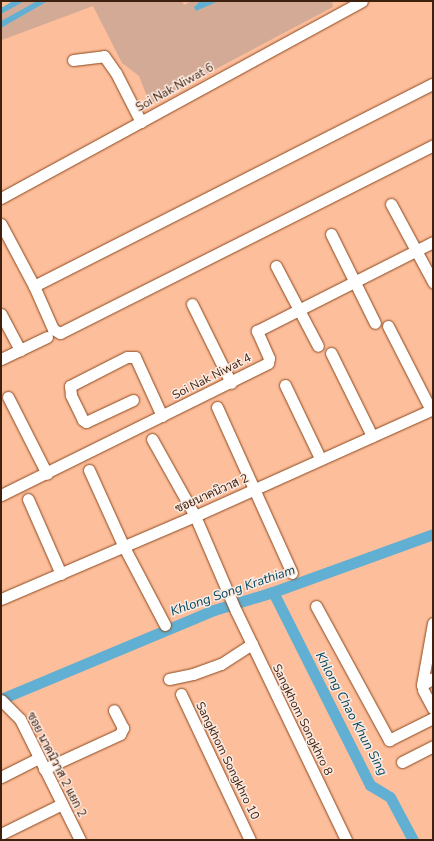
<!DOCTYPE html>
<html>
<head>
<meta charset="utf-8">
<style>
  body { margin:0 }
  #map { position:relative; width:434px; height:841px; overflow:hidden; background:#fdbe9b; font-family:"Nunito Sans",Sarabun,sans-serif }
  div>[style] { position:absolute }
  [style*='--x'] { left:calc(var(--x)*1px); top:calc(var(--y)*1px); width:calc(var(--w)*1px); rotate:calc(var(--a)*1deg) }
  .green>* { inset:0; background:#d3aa95 }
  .water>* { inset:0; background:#61afd2 }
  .canal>* { height:11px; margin:-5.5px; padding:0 5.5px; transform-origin:5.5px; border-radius:5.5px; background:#61afd2 }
  .roads { filter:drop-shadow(0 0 1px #8d481c) drop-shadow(0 0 1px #8d481c) }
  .street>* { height:11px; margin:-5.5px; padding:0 5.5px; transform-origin:5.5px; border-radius:5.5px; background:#fff }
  span { translate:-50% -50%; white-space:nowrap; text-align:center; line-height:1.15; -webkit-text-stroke:3px #fcebe2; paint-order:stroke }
  .street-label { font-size:12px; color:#3e200e }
  .water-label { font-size:13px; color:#00475f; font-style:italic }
  .frame { position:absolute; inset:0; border:2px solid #3e200e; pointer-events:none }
</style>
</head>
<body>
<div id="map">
  <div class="green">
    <div style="clip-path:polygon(25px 1px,37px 1px,1px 21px,1px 14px)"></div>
    <div style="clip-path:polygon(48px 1px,182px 1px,184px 5px,191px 1px,200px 1px,195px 5px,196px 11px,219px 1px,332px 1px,333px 7px,150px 104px,139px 76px,122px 63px,93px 6px,2px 40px,1px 28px)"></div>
  </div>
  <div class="water">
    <div style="clip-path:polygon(13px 1px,25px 1px,1px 14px,1px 8px)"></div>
    <div style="clip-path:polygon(37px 1px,48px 1px,1px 28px,1px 21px)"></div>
    <div style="clip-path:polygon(200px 1px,219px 1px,196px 11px,194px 7px)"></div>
  </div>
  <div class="canal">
    <div style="--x:273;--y:592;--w:216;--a:63.3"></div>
    <div style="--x:370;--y:785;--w:23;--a:31"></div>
    <div style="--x:390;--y:797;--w:49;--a:61.9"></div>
    <div style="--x:1;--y:699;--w:231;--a:-22.7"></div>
    <div style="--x:214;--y:610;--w:62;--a:-17"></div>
    <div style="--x:273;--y:592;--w:170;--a:-19.9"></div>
  </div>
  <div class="roads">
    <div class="street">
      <div style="--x:73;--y:60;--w:31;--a:-7"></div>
      <div style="--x:104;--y:56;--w:21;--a:55"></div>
      <div style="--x:116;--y:73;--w:55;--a:63"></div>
      <div style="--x:1;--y:198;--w:411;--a:-28.6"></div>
      <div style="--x:391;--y:204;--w:89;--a:61.7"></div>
      <div style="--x:1;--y:224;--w:70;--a:62"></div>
      <div style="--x:34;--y:286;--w:47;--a:66.2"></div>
      <div style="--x:53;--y:329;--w:8;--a:30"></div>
      <div style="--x:60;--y:333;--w:418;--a:-26.7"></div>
      <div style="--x:331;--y:234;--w:99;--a:63.7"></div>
      <div style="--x:276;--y:266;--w:90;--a:62.3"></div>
      <div style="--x:34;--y:286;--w:447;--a:-26.9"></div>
      <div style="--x:192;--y:304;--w:88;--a:63.7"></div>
      <div style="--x:1;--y:314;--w:41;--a:62.2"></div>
      <div style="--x:388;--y:326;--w:94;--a:62.9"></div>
      <div style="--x:331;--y:353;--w:93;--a:63.7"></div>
      <div style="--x:1;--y:359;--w:51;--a:-25.6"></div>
      <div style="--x:285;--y:385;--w:81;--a:64.4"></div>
      <div style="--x:8;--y:397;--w:86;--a:63.1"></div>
      <div style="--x:133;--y:400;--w:52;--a:154.9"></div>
      <div style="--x:86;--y:422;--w:4;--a:-146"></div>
      <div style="--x:83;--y:420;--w:28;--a:-116"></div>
      <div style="--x:71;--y:395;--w:9;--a:-96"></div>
      <div style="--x:70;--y:386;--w:64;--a:-27"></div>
      <div style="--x:127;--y:357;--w:8;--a:0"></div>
      <div style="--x:135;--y:357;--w:65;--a:65.4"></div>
      <div style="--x:217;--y:407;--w:182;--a:65.7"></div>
      <div style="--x:152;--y:439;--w:88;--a:60.8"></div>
      <div style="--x:195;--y:516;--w:103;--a:66.7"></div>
      <div style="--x:236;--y:611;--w:254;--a:64.3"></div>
      <div style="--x:89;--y:470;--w:85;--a:65.6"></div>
      <div style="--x:124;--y:547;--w:88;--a:62.3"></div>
      <div style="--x:1;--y:495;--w:298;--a:-26.3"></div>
      <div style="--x:268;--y:363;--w:5;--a:-79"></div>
      <div style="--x:269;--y:358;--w:30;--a:-114"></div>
      <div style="--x:257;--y:331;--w:197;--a:-26.8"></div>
      <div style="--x:28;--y:499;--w:82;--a:66.3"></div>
      <div style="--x:1;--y:599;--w:211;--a:-23.2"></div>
      <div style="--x:195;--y:516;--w:261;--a:-24.2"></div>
      <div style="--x:316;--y:606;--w:153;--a:61.4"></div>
      <div style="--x:389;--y:740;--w:49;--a:-26.6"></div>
      <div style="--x:433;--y:623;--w:63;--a:100.1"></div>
      <div style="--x:422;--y:685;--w:13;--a:-32"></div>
      <div style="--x:169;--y:679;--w:25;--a:-12"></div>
      <div style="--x:193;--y:674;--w:30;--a:-20"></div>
      <div style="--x:221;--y:664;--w:37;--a:-33"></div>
      <div style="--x:423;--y:690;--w:21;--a:62"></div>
      <div style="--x:181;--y:694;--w:161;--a:64.7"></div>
      <div style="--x:1;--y:700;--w:27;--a:45"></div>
      <div style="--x:20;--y:719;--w:135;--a:63.6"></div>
      <div style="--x:402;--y:762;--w:35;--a:-27"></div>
      <div style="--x:44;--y:769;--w:84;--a:-24.7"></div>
      <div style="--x:120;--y:734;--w:7;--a:-63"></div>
      <div style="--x:123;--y:728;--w:20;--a:-117"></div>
      <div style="--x:1;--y:777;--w:42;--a:-26.6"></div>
      <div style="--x:1;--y:834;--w:68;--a:-26.2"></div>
    </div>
  </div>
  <div class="street-label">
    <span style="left:175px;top:88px;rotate:-29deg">Soi Nak Niwat 6</span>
    <span style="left:212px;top:377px;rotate:-27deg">Soi Nak Niwat 4</span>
    <span style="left:212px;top:494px;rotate:-24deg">ซอยนาคนิวาส 2</span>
    <span style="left:302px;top:720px;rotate:64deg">Sangkhom Songkhro 8</span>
    <span style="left:227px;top:761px;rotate:64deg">Sangkhom Songkhro 10</span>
    <span style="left:56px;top:765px;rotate:63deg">ซอย นาคนิวาส 2 แยก 2</span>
  </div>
  <div class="water-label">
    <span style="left:233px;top:591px;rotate:-19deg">Khlong Song Krathiam</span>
    <span style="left:351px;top:714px;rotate:62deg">Khlong Chao Khun Sing</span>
  </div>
  <div class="frame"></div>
</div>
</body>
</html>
